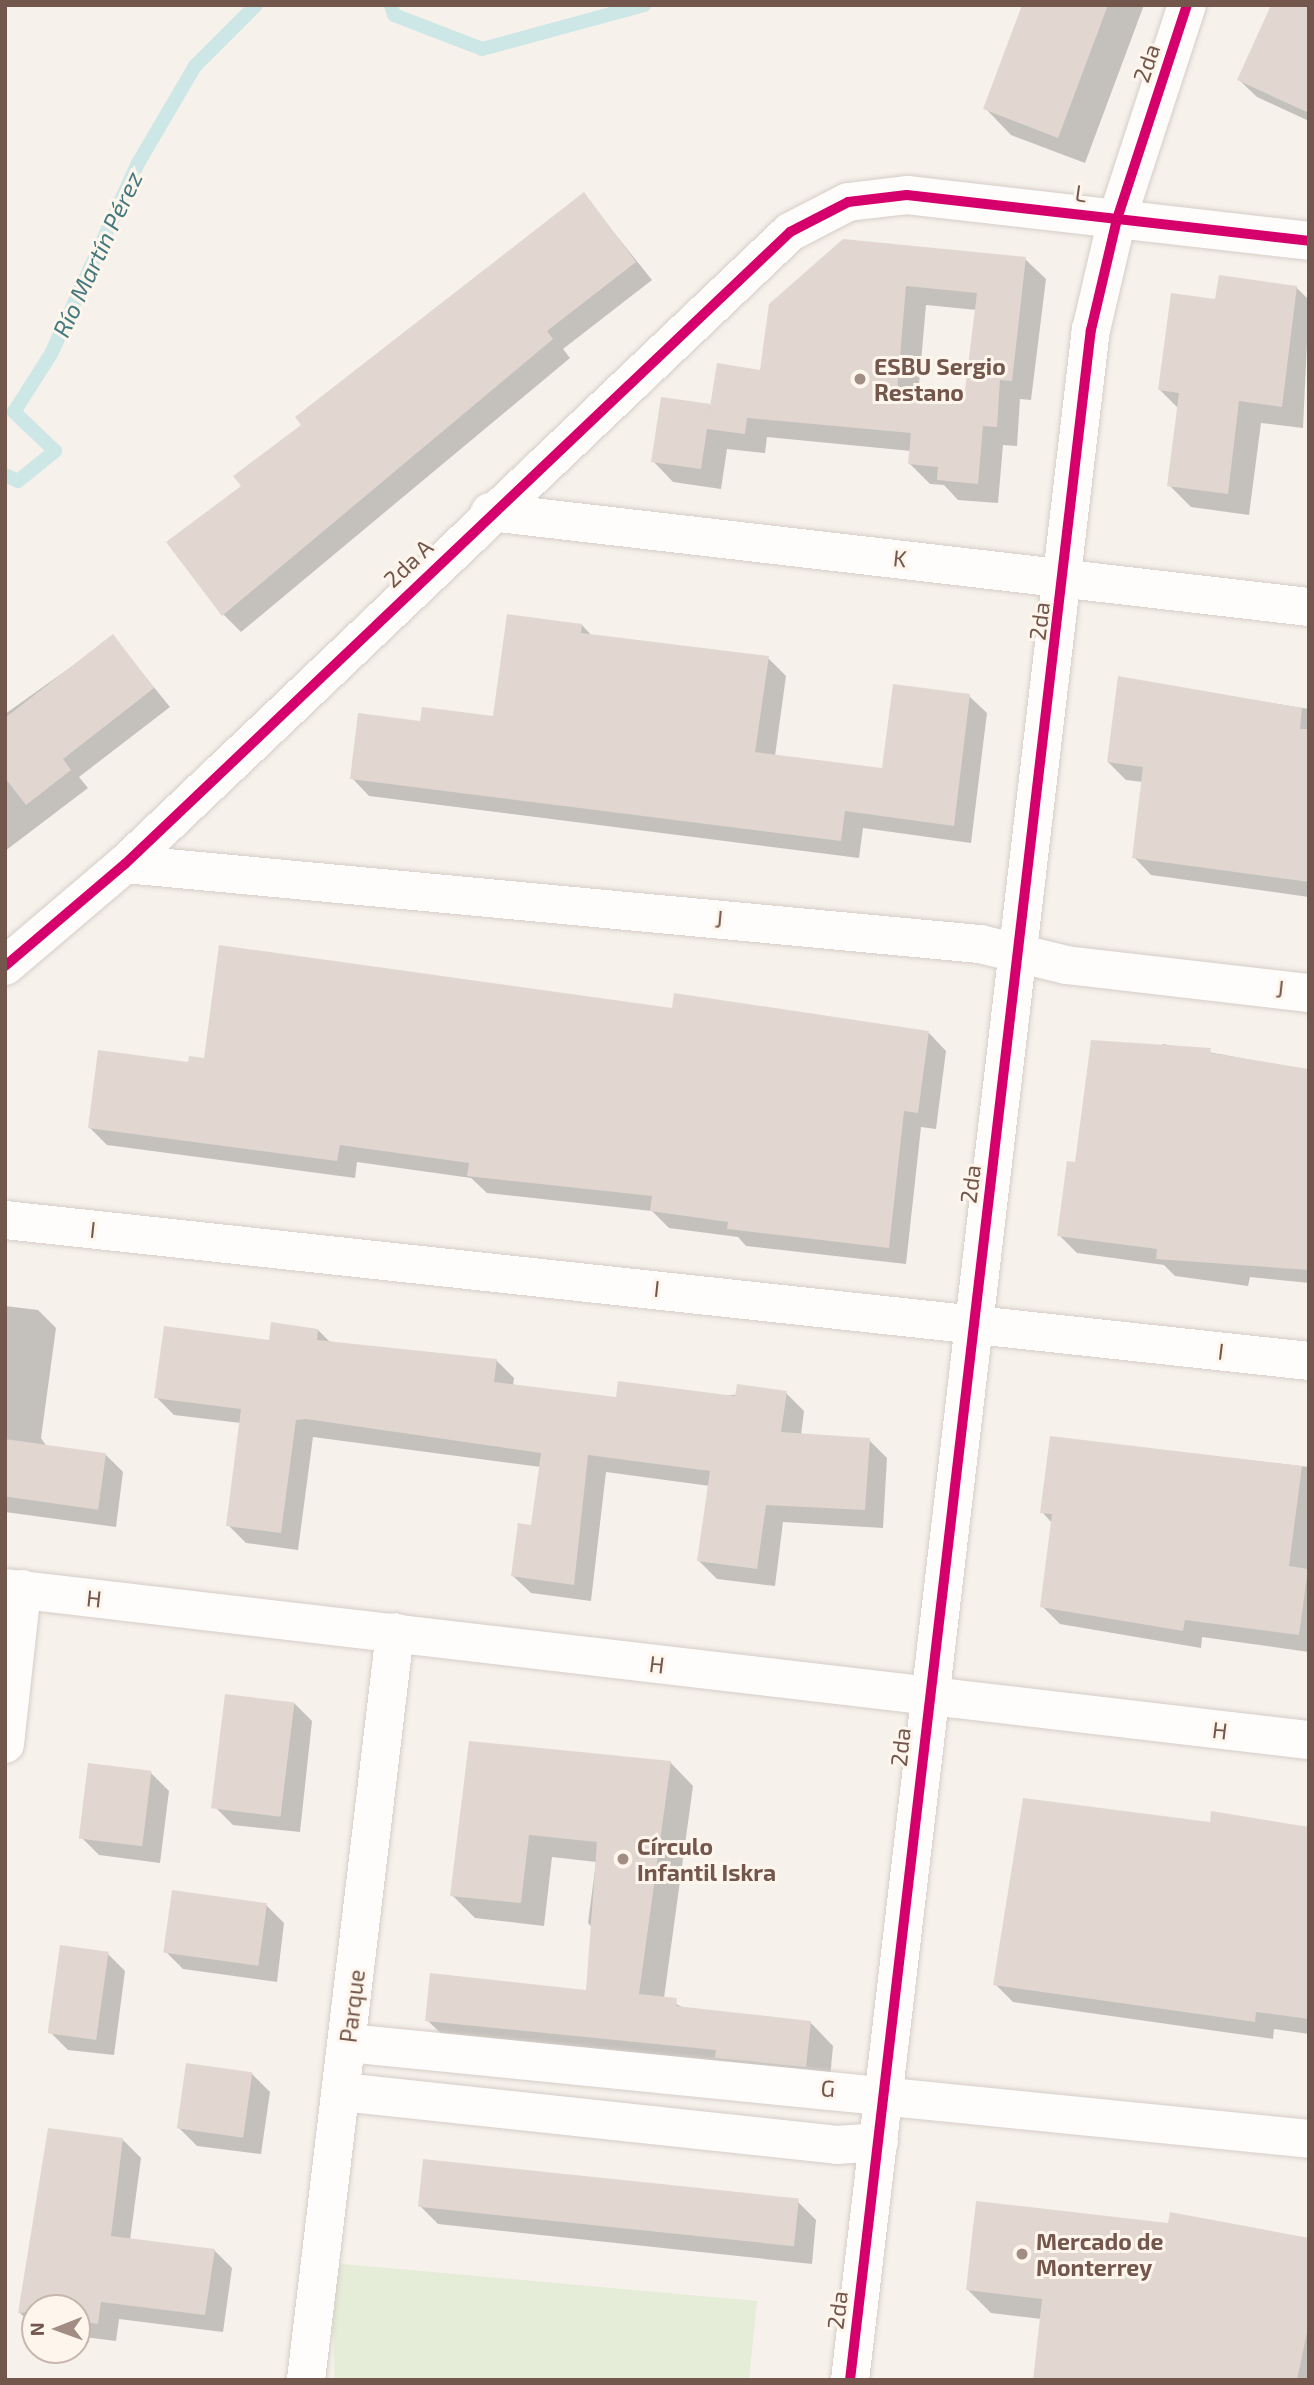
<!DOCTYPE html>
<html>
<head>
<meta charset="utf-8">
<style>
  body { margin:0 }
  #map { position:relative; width:1314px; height:2385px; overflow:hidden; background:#f6f1eb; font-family:"Exo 2",sans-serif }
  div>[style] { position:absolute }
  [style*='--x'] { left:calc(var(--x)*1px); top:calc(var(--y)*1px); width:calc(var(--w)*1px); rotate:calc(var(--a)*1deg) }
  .green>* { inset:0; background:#e5ecd7 }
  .shadow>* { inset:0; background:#0003 }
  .stream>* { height:14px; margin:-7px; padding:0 7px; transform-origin:7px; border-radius:7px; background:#cde6e6 }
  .building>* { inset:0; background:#e1d7d0; transform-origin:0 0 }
  .roads { filter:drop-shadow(0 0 2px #d5cdc8) drop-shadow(0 0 2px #d5cdc8) }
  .minor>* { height:38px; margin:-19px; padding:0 19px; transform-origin:19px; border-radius:19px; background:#fefdfc }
  .cycleway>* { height:10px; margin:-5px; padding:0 5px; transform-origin:5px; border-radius:5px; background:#d6006c }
  .dots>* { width:19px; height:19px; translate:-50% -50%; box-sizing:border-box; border:4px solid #fef6ed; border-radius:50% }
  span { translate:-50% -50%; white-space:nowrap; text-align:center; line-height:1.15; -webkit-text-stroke:6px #fef6ed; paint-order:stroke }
  .street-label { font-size:23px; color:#74574c }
  .poi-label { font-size:23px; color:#74574c; font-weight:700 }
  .left { translate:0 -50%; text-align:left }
  .water-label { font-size:24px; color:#447a7f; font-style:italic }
  .frame { position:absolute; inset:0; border:7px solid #74574c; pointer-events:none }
  .north { position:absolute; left:21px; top:2294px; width:70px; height:70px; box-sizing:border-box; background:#fef6ed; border:2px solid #c7b6ad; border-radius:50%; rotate:269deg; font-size:19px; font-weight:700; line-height:28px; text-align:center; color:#74574c }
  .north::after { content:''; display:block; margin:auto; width:24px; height:32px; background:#a28d84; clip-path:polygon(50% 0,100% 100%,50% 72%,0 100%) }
</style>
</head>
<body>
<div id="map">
  <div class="green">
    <div style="clip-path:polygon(330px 2263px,757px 2301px,749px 2380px,335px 2380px)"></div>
  </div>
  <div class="shadow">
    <div style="clip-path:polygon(1023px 5px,1144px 5px,1085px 163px,1011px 135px,985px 108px)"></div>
    <div style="clip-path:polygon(1309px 5px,1309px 121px,1257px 97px,1239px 80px)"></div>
    <div style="clip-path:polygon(583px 194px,652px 280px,563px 349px,570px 358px,241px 632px,223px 614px,243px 486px)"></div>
    <div style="clip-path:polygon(evenodd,1025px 259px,1046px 279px,1031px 400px,1020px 399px,1017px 446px,1003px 445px,998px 503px,958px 500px,944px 485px,930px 484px,910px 464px,911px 451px,767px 437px,765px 453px,727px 449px,721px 489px,673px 482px,653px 461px,710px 406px,762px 372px,771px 305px,1025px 259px,926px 305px,977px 310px,966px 400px,918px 396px,926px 305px)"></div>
    <div style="clip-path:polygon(1296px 287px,1309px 300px,1303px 428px,1261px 423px,1249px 515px,1191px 507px,1169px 485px,1178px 408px,1160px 390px,1217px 301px)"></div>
    <div style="clip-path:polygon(582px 625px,592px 636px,768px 658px,786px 676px,775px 756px,884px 770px,969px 696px,987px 713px,971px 843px,863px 828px,859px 858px,369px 796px,352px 778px,421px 723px,495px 718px)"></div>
    <div style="clip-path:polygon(113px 637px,170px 707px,79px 777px,88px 788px,5px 851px,5px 714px)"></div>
    <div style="clip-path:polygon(1119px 678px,1309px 709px,1309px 897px,1151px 875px,1134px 857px,1143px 782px,1126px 780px,1108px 762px)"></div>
    <div style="clip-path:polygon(674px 1010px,929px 1033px,946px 1051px,936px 1129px,921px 1127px,906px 1264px,746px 1246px,738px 1237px,669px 1228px,652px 1211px,487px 1193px,471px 1178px,357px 1162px,355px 1178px,107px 1145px,89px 1127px,205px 1060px)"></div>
    <div style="clip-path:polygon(1163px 1044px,1309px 1070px,1309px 1283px,1250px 1277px,1248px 1286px,1175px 1276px,1164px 1265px,1077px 1253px,1059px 1235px,1076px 1164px)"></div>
    <div style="clip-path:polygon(5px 1306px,38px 1310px,56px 1328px,41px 1438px,47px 1447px,105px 1454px,123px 1472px,116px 1527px,5px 1512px)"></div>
    <div style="clip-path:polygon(318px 1330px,331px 1343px,496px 1360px,514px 1378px,513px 1386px,618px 1399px,786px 1393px,804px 1411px,801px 1435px,869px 1440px,887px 1458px,883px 1528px,783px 1522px,775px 1586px,717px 1579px,699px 1561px,710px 1486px,606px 1472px,591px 1601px,531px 1593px,513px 1576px,533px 1527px,541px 1467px,313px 1437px,298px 1550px,246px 1543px,228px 1525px,241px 1423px,174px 1415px,156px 1397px,271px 1342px)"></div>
    <div style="clip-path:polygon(1052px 1438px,1309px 1467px,1309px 1652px,1202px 1637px,1201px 1648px,1060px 1624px,1042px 1606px,1052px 1523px,1042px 1512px)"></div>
    <div style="clip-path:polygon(294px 1703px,312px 1721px,300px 1832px,233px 1825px,215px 1807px)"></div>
    <div style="clip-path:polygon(470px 1742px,670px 1762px,693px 1786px,664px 1998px,686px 2009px,810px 2022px,833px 2046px,829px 2089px,451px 2043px,427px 2020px,588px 1992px,594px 1930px,588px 1923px,596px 1862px,552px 1857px,544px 1926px,475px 1918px,452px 1895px)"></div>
    <div style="clip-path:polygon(151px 1773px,169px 1791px,160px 1863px,99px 1855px,81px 1837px)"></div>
    <div style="clip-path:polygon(1211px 1824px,1309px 1827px,1309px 2034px,1274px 2029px,1273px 2039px,1013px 2002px,995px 1984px)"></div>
    <div style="clip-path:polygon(266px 1905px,284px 1923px,277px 1982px,183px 1969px,165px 1951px)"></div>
    <div style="clip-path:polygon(107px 1953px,125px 1971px,114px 2055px,68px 2050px,50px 2032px)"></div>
    <div style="clip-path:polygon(252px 2074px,270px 2092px,261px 2154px,197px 2146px,179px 2128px)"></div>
    <div style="clip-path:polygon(123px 2140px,141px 2158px,130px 2240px,214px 2250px,232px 2268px,223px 2332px,119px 2319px,116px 2341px,77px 2336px,77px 2308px,35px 2308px,35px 2328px,19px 2312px)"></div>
    <div style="clip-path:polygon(798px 2202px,816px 2220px,812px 2264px,438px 2224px,420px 2206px)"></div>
    <div style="clip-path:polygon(1309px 2242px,1309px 2380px,1035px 2380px,1042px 2319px,991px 2313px,968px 2290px)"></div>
  </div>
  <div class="stream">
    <div style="--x:391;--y:5;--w:10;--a:73"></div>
    <div style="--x:394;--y:15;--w:94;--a:21.1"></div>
    <div style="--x:482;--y:49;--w:168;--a:-15.2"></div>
    <div style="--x:5;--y:475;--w:14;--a:25"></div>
    <div style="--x:18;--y:481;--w:48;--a:-39"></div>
    <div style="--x:55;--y:451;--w:57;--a:-136.4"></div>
    <div style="--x:14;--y:412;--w:69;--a:-57.5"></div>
    <div style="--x:51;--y:354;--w:208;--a:-65.5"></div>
    <div style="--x:137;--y:165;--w:115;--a:-59.6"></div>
    <div style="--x:195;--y:66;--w:86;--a:-45"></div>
  </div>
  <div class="building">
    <div style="clip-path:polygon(1022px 5px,1108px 5px,1058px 138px,983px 109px)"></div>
    <div style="clip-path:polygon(1271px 5px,1309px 5px,1309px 113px,1237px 80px)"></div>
    <div style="clip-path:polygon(584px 192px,636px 262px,547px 331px,553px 339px,222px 616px,166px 542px,241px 486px,233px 476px,301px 425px,295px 417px)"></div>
    <div style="clip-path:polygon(evenodd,843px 239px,1026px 257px,1012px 381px,1000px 380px,997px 427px,983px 426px,978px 484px,937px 480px,938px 467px,908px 464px,911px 433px,747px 418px,745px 434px,707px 429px,701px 469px,651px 462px,661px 397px,711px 404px,709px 413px,717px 363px,760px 370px,769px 304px,843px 239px,906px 286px,977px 293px,964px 398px,897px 392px,906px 286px)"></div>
    <div style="clip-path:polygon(1219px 275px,1297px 286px,1282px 407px,1239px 401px,1228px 494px,1167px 486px,1179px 393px,1158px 390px,1171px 293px,1215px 299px)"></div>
    <div style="clip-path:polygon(507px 614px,582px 624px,581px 633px,769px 656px,755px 752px,882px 768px,893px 684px,970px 694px,954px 826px,845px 811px,841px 841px,350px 779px,358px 713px,420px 721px,422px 707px,493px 716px)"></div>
    <div style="clip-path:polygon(113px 634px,154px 688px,63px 759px,71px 770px,26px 805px,5px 778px,5px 718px)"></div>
    <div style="clip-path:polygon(1118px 676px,1302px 708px,1300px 729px,1309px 729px,1309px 882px,1132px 858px,1143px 767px,1107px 762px)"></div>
    <div style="clip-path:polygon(219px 945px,672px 1008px,674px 993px,929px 1031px,918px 1113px,904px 1111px,889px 1248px,727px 1229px,728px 1222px,650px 1211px,652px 1196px,467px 1176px,469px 1163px,340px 1145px,337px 1161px,88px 1128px,98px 1050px,188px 1062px,189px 1056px,204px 1058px)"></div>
    <div style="clip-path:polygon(1091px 1040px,1211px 1048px,1210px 1053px,1309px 1069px,1309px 1270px,1156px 1259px,1157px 1249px,1057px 1236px,1067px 1161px,1075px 1162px)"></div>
    <div style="clip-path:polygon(271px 1322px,318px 1329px,317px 1340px,497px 1359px,494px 1382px,616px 1397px,618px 1381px,735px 1396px,737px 1384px,787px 1391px,781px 1432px,870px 1438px,865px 1510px,766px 1505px,757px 1569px,697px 1561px,710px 1471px,588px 1455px,574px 1585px,511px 1576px,518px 1523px,531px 1525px,541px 1453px,306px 1419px,296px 1420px,281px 1533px,226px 1526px,241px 1409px,154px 1398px,164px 1326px,269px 1340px)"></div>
    <div style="clip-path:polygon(1050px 1436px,1302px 1466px,1289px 1566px,1308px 1569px,1299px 1635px,1185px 1620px,1183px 1631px,1040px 1607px,1052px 1514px,1040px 1513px)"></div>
    <div style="left:5px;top:1439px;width:102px;height:57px;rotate:8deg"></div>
    <div style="left:225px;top:1694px;width:70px;height:115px;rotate:7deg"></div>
    <div style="clip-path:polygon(469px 1741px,671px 1761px,639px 1994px,677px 1998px,676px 2006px,811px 2021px,806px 2067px,715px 2058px,716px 2050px,425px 2021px,430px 1973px,586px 1990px,597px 1842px,529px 1835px,521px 1903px,450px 1896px)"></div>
    <div style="left:88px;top:1763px;width:64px;height:76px;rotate:7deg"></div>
    <div style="clip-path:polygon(1023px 1798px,1210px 1822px,1211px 1811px,1309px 1827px,1309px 2019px,1256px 2012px,1255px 2022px,993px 1985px)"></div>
    <div style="left:172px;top:1890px;width:96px;height:63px;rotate:8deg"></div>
    <div style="left:60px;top:1945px;width:49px;height:89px;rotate:8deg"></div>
    <div style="left:186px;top:2063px;width:67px;height:66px;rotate:8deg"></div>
    <div style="clip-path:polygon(48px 2128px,123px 2138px,111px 2236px,215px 2249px,205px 2315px,101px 2302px,98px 2324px,77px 2321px,77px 2308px,18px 2313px)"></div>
    <div style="left:423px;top:2159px;width:378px;height:48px;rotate:6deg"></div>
    <div style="clip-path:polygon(976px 2201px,1168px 2223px,1170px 2212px,1309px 2238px,1309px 2323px,1297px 2380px,1033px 2380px,1042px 2299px,966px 2290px)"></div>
  </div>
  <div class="roads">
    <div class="minor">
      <div style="--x:490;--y:512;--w:824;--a:6.62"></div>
      <div style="--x:125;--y:864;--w:859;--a:5.35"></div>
      <div style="--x:980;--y:944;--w:89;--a:13.7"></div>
      <div style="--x:1066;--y:965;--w:245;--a:6.6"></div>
      <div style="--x:5;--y:966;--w:157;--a:-40.4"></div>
      <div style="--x:125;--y:864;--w:917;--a:-43.54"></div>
      <div style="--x:790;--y:232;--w:65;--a:-27.3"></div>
      <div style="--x:848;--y:202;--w:59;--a:-6.8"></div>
      <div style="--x:907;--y:195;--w:405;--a:6.5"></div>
      <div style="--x:5;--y:1220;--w:1312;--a:6.17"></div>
      <div style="--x:5;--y:1588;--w:1313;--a:6.65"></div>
      <div style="--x:5;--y:1744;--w:156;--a:-83.7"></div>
      <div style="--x:348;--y:2043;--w:966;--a:5.7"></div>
      <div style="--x:342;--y:2092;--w:498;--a:6.1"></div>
      <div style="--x:837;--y:2145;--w:42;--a:-4.1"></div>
      <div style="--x:306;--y:2380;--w:753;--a:-83.21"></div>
      <div style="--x:850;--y:2380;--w:2064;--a:-83.3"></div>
      <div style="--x:1091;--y:330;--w:114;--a:-76.8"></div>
      <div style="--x:1117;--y:219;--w:225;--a:-71.9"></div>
    </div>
  </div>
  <div class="cycleway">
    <div style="--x:5;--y:966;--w:157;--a:-40.4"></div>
    <div style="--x:125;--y:864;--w:917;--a:-43.54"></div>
    <div style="--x:790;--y:232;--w:65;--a:-27.3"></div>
    <div style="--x:848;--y:202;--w:59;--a:-6.8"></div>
    <div style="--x:907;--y:195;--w:405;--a:6.5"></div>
    <div style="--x:850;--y:2380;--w:2064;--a:-83.3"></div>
    <div style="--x:1091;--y:330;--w:114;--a:-76.8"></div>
    <div style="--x:1117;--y:219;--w:225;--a:-71.9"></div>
  </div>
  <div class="dots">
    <div style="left:860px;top:379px;background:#a28d84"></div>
    <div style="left:623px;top:1859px;background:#a28d84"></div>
    <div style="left:1022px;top:2254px;background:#a28d84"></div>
  </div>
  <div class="street-label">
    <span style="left:1146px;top:63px;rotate:-71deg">2da</span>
    <span style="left:1081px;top:193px;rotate:8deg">L</span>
    <span style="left:900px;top:558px;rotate:6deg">K</span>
    <span style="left:408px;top:563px;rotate:-44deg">2da A</span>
    <span style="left:1039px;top:621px;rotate:-83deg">2da</span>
    <span style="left:719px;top:919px;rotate:5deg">J</span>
    <span style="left:1280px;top:989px;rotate:6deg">J</span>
    <span style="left:970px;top:1184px;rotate:-83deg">2da</span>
    <span style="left:93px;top:1229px;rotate:6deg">I</span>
    <span style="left:657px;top:1288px;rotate:6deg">I</span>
    <span style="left:1221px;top:1351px;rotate:7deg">I</span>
    <span style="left:94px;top:1598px;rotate:6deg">H</span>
    <span style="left:657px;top:1664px;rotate:7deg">H</span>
    <span style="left:1220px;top:1730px;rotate:7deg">H</span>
    <span style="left:900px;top:1747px;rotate:-84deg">2da</span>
    <span style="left:352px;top:2006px;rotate:-83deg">Parque</span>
    <span style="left:828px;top:2088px;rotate:5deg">G</span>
    <span style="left:837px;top:2310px;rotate:-83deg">2da</span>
  </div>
  <div class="poi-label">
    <span class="left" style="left:874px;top:379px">ESBU Sergio<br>Restano</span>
    <span class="left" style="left:637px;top:1859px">Círculo<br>Infantil Iskra</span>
    <span class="left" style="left:1036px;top:2254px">Mercado de<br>Monterrey</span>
  </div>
  <div class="water-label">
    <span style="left:97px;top:254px;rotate:-65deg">Río Martín Pérez</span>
  </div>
  <div class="frame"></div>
  <div class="north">N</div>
</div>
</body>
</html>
